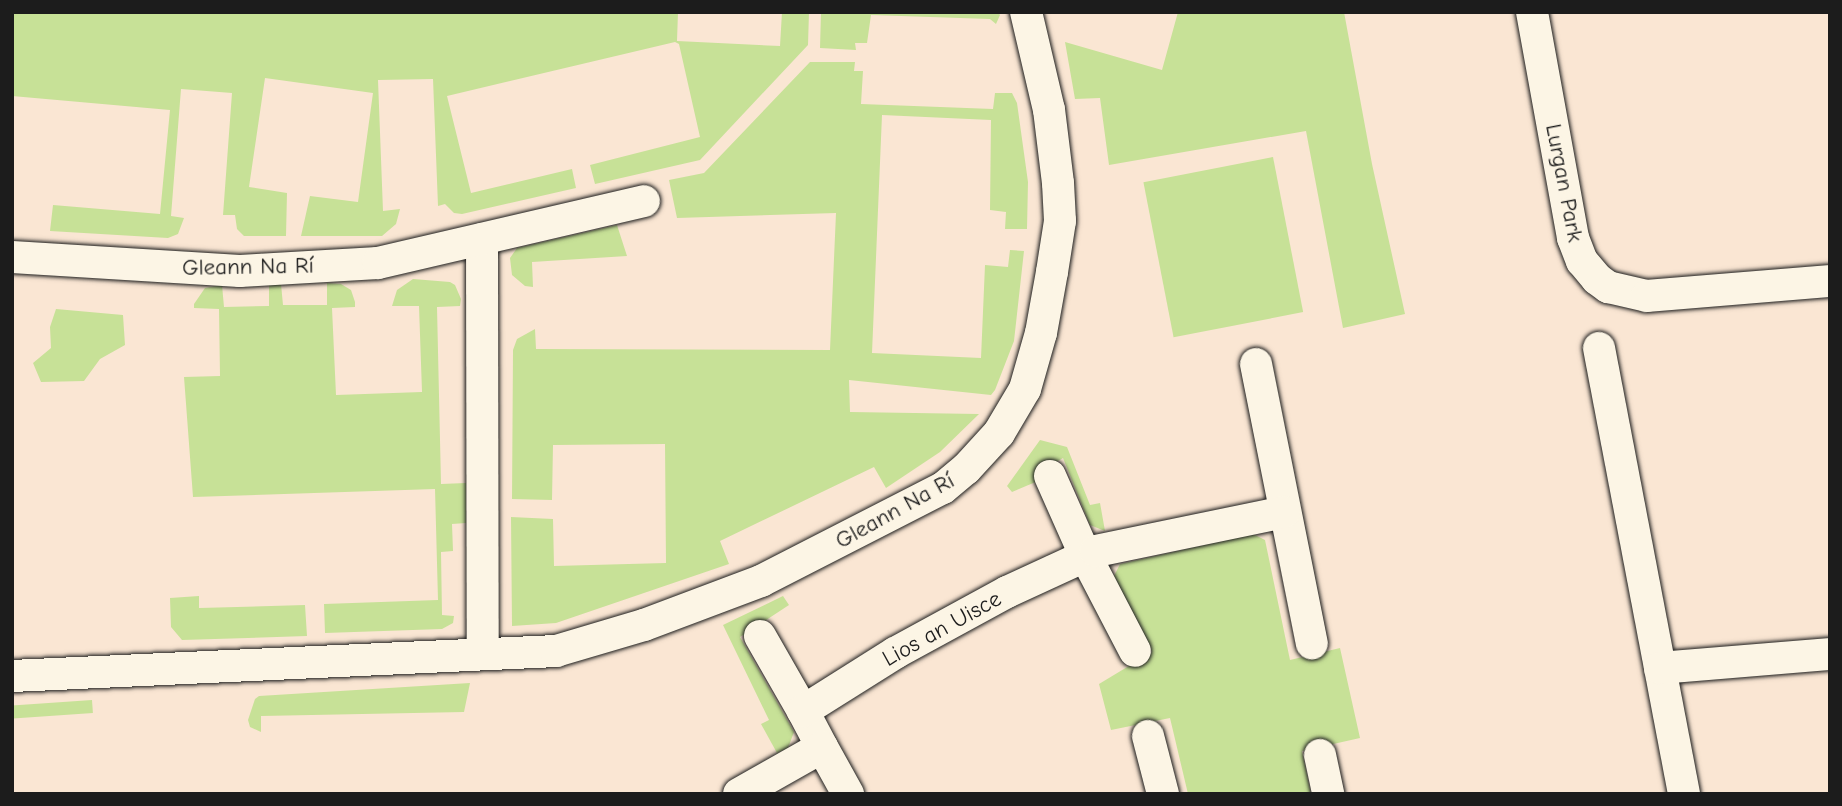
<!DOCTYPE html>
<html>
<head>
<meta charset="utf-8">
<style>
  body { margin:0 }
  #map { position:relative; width:1842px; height:806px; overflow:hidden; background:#fae6d3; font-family:"Comic Neue",sans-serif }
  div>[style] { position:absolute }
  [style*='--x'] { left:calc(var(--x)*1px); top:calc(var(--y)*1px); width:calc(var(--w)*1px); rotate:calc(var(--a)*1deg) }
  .green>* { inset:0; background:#c7e197; transform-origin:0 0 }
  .roads { filter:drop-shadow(0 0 2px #1c1c1c) drop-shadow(0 0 2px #1c1c1c) }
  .minor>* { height:32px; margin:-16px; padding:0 16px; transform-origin:16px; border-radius:16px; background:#fcf5e5 }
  span { translate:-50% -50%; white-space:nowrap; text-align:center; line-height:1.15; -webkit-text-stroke:5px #fcf5e5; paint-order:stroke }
  .street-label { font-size:23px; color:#1c1c1c }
  .frame { position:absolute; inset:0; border:14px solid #1c1c1c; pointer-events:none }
</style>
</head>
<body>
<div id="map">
  <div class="green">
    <div style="clip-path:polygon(12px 12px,678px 12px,677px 41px,780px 46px,782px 12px,809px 12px,808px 45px,700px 160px,595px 184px,590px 165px,700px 137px,679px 44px,675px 42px,447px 96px,471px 193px,572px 169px,576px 188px,462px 214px,454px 213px,445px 204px,438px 206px,433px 79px,378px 80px,383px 211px,400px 209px,396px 224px,382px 236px,301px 236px,310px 196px,358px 202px,373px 93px,265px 78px,249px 187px,287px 193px,286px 236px,244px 236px,237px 229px,235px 215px,223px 215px,232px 93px,181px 89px,171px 216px,184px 218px,178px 234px,168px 238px,50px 231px,53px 205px,160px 214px,170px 110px,12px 96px)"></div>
    <div style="clip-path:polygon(821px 12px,998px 12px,1000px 15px,996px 24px,990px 19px,871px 15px,867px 43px,855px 43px,856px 50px,820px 48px)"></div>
    <div style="clip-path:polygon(1178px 12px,1344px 12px,1372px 164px,1405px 314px,1343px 328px,1306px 131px,1109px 165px,1100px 98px,1075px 99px,1065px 42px,1162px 70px)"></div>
    <div style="clip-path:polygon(810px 62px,855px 62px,854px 71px,863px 71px,861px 104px,993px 109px,995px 93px,1012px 93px,1017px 103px,1028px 182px,1027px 229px,1005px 229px,1006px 212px,990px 210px,991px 120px,882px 115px,872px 353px,981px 358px,985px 265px,1008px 267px,1010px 250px,1024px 251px,1014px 341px,995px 390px,991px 395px,849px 380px,850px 412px,979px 414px,940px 452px,886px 488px,874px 467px,720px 541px,729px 564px,556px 623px,512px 626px,511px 517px,553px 519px,554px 566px,666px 563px,665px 444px,553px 445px,552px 500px,512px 499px,513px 350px,517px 339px,535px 329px,536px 349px,830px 350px,836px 213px,677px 218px,669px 180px,704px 173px)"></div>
    <div style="left:1273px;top:157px;width:158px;height:132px;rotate:79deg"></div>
    <div style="clip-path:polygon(617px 225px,627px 256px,532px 262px,533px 287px,525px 286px,512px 275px,510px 258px,517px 248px)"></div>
    <div style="clip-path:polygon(413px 279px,450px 282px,455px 285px,461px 299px,460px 306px,437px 307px,441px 484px,466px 483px,466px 523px,452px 524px,453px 551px,441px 552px,442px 615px,454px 616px,453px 623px,442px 629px,325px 633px,324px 604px,438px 600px,435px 489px,193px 497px,184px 377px,220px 376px,219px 309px,194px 308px,194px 304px,205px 288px,222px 285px,224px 307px,269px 306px,269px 283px,281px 284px,283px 305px,327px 305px,327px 283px,341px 284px,351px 290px,355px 302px,355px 307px,332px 308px,336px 395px,422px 392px,419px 306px,392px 306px,397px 290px)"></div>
    <div style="clip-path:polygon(56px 309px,123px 315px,125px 345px,100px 359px,84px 381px,41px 382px,33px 363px,51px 348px,50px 327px)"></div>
    <div style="clip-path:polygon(1040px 440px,1067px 447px,1090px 505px,1100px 503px,1105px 531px,1090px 525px,1063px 458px,1046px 468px,1038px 481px,1012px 492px,1007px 486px)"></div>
    <div style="clip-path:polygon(1253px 534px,1265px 540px,1290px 660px,1340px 648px,1360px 738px,1302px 751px,1311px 794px,1188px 794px,1170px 718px,1111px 730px,1099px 684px,1152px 652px,1114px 576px,1120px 564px)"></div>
    <div style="clip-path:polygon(199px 596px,199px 608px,305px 605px,307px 636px,182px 640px,171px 627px,170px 598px)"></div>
    <div style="clip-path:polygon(783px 596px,789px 605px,740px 637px,794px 732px,788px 748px,777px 753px,761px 724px,769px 720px,723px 625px)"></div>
    <div style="clip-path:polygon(470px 683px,464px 712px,261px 716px,261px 732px,250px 727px,248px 720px,255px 699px,259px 696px)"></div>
    <div style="left:92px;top:700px;width:13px;height:80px;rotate:86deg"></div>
  </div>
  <div class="roads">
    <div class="minor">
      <div style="--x:1532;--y:12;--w:230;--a:79.7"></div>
      <div style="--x:1573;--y:238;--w:25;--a:69"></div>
      <div style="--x:1582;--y:261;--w:23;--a:50"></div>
      <div style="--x:1597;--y:279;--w:14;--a:36"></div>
      <div style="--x:1608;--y:287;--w:40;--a:13"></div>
      <div style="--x:1647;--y:296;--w:184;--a:-4.7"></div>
      <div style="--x:482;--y:239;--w:414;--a:89.9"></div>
      <div style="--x:12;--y:257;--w:228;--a:3.5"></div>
      <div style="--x:240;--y:271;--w:138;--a:-3.3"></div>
      <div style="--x:378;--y:263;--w:273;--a:-13.1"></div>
      <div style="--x:1599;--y:348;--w:454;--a:79.2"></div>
      <div style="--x:1256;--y:364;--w:285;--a:78.7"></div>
      <div style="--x:1050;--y:476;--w:86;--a:66.1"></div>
      <div style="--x:1085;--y:555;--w:108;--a:62.5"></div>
      <div style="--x:760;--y:636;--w:86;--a:60.2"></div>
      <div style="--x:1660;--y:668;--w:171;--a:-4.7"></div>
      <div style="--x:12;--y:676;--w:545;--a:-2.63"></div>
      <div style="--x:556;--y:651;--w:92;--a:-16.5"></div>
      <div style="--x:644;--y:625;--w:125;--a:-20.6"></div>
      <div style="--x:761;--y:581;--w:204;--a:-27.1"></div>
      <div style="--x:943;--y:488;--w:30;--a:-40"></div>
      <div style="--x:966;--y:469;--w:49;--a:-47.5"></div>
      <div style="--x:999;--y:433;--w:51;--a:-59.4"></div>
      <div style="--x:1025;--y:389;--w:58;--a:-74.1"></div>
      <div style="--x:1041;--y:333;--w:62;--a:-79.8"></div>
      <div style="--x:1052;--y:272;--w:52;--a:-81.1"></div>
      <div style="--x:1060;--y:221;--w:38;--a:-93"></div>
      <div style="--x:1058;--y:183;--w:74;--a:-97"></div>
      <div style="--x:1049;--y:110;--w:101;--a:-103.2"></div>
      <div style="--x:1148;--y:736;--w:60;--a:75.5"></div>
      <div style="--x:822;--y:747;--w:41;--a:-117.8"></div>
      <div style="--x:803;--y:711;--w:109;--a:-32.2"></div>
      <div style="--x:895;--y:653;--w:128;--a:-28.6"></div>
      <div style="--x:1007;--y:592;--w:98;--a:-24.7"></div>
      <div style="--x:1096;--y:551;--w:192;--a:-11.7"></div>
      <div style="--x:1320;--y:755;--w:40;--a:78"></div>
      <div style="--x:739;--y:794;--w:95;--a:-29.5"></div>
      <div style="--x:822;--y:747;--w:54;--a:61"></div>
    </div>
  </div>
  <div class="street-label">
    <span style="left:1564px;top:183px;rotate:79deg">Lurgan Park</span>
    <span style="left:248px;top:267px;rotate:-1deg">Gleann Na Rí</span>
    <span style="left:895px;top:511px;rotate:-29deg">Gleann Na Rí</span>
    <span style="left:942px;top:629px;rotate:-29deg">Lios an Uisce</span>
  </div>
  <div class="frame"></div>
</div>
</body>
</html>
